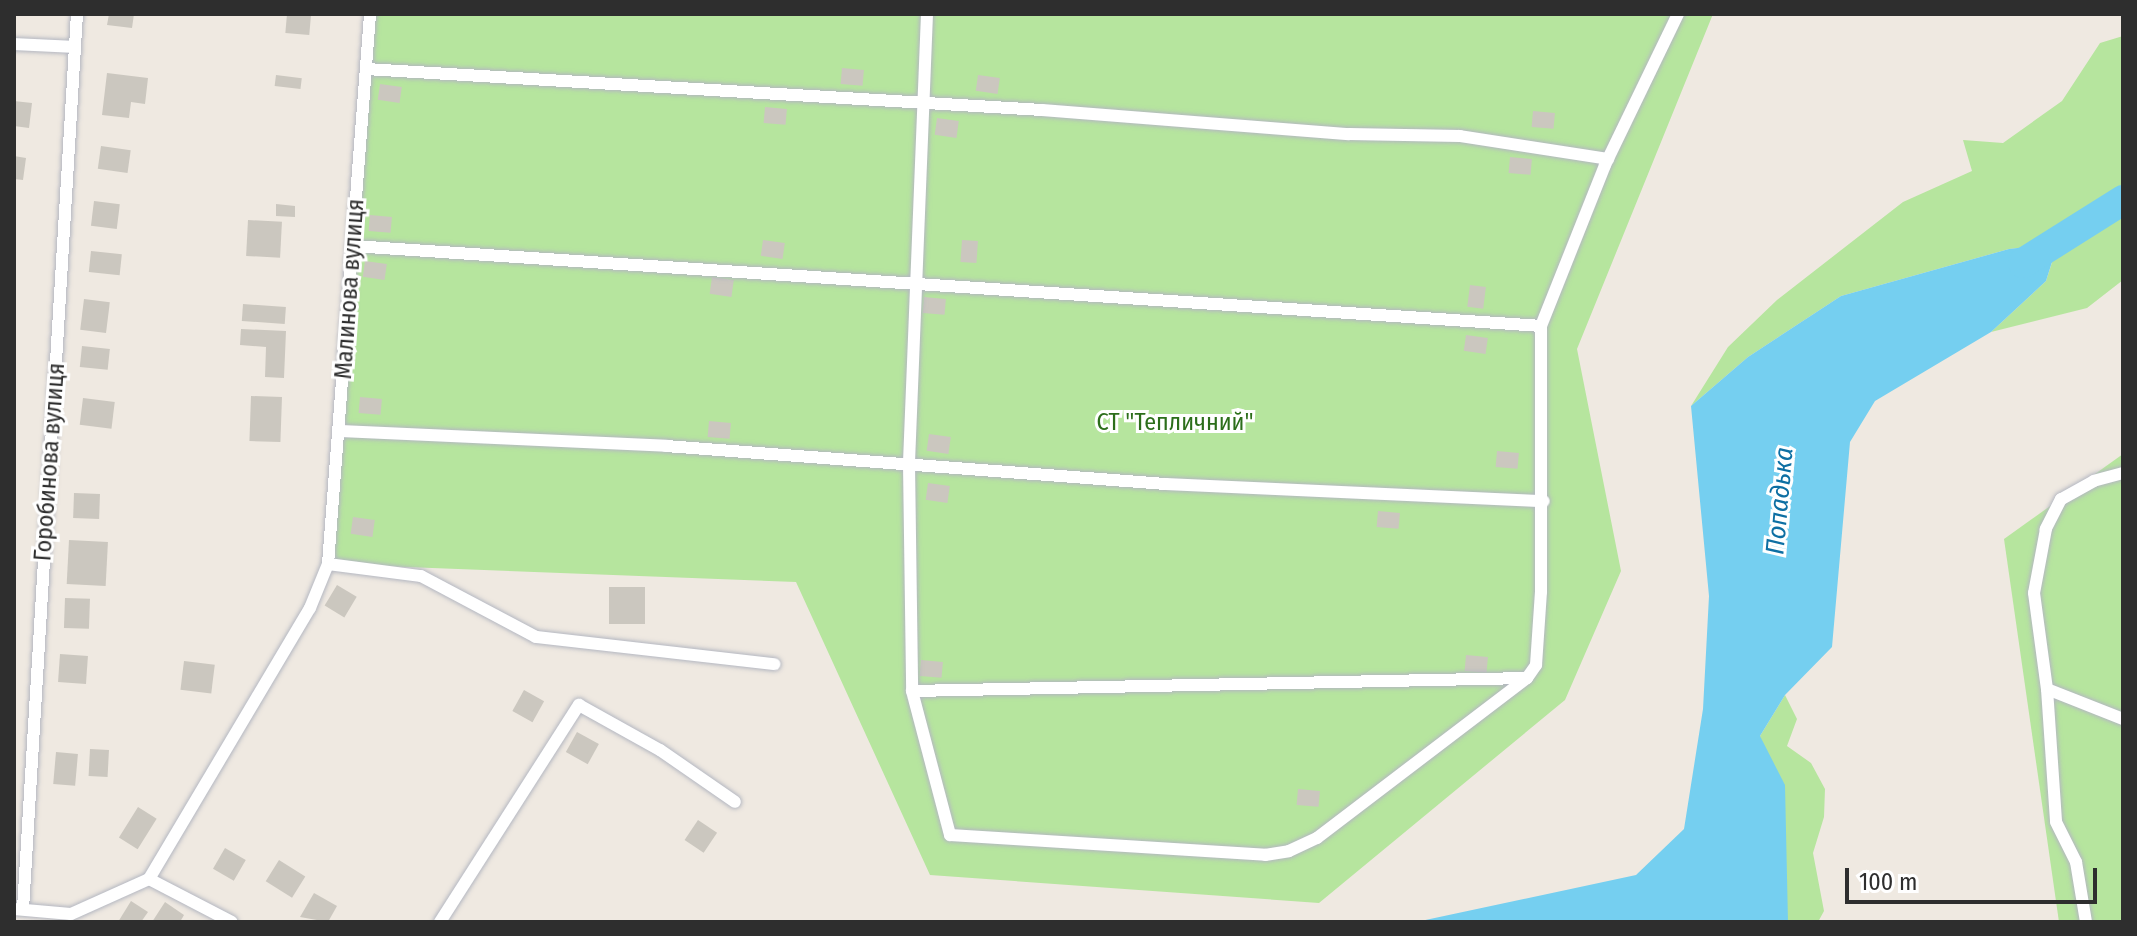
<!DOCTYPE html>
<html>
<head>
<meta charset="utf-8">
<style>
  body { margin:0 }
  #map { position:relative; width:2137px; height:936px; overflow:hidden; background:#efe9e1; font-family:"Fira Sans Condensed",sans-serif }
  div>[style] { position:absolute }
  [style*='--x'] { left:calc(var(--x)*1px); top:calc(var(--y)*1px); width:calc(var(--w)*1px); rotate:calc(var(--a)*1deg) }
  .green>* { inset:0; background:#b6e59e }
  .water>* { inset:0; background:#75cff0 }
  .river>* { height:30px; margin:-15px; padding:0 15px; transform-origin:15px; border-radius:15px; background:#75cff0 }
  .building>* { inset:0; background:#cbc7bf; transform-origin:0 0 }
  .roads { filter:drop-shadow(0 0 2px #b4b7c1) drop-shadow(0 0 2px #b4b7c1) }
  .street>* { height:12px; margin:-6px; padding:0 6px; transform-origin:6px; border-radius:6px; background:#fff }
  span { translate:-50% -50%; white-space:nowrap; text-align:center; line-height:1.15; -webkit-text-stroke:6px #fff; paint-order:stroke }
  .street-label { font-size:24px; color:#2e2e2e }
  .park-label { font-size:24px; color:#2c6e1b }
  .water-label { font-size:26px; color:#0d6fa3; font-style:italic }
  .frame { position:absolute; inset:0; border:16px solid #2e2e2e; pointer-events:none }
  .scale { position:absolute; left:1845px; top:868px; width:252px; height:36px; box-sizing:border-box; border:4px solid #2e2e2e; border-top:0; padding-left:10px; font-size:24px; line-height:28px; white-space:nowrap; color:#2e2e2e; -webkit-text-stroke:6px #fff; paint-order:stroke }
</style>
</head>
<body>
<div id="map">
  <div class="green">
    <div style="clip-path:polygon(367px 14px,1713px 14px,1577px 349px,1621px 571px,1565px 700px,1319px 903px,930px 875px,796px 582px,328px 564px)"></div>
    <div style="clip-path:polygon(2123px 36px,2123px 280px,2087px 308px,1991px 332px,2046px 281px,2058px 244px,2009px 249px,1841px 296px,1748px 357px,1691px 406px,1728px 347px,1777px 300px,1903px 202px,1972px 171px,1963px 140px,2003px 143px,2062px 101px,2100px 43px)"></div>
    <div style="clip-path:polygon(2123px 454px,2123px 922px,2059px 922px,2004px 539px)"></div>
    <div style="clip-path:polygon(1785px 695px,1797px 719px,1787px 746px,1811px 763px,1825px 789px,1824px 817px,1813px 853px,1824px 911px,1818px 922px,1788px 922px,1785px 909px,1760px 736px)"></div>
  </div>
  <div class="water">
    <div style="clip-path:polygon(2058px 243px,2046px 281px,1991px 332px,1875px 401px,1850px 442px,1832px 647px,1785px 695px,1760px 736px,1785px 785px,1788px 922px,1416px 922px,1636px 875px,1684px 829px,1703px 709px,1709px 596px,1691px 406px,1748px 357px,1841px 296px,2009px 249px)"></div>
  </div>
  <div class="river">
    <div style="--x:2023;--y:263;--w:118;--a:-32.2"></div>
  </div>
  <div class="building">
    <div style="clip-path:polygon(109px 14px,134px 14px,132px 28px,107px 25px)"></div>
    <div style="left:287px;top:14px;width:24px;height:19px;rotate:5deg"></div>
    <div style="left:842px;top:68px;width:22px;height:16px;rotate:5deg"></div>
    <div style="clip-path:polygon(107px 73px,148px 78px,145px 104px,131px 102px,129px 118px,102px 115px)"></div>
    <div style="left:276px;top:75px;width:26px;height:11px;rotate:7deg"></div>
    <div style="left:978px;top:75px;width:22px;height:16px;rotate:8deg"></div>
    <div style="left:380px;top:84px;width:22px;height:16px;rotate:8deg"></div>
    <div style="clip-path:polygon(14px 101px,32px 103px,29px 128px,14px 126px)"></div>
    <div style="left:765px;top:107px;width:22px;height:16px;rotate:5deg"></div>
    <div style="left:1533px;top:111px;width:22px;height:16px;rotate:5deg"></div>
    <div style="left:937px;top:118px;width:22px;height:17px;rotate:8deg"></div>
    <div style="left:101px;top:146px;width:30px;height:23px;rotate:8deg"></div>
    <div style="clip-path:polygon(14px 156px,26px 158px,23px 180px,14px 179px)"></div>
    <div style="left:1510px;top:157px;width:22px;height:16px;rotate:5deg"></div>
    <div style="left:94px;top:201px;width:26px;height:25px;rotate:7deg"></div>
    <div style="clip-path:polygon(276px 204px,295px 206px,295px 217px,276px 216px)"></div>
    <div style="left:370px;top:215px;width:22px;height:16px;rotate:5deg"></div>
    <div style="left:248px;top:220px;width:34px;height:36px;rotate:3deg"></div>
    <div style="left:763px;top:240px;width:22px;height:16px;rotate:8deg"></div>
    <div style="left:962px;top:240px;width:16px;height:22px;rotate:4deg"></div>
    <div style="left:91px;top:251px;width:31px;height:21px;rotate:6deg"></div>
    <div style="left:365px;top:261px;width:22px;height:16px;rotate:8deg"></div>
    <div style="left:712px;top:277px;width:22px;height:17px;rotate:8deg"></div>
    <div style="left:1470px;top:285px;width:16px;height:22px;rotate:7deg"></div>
    <div style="left:924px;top:297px;width:22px;height:16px;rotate:5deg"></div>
    <div style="left:84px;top:299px;width:26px;height:31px;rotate:7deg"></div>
    <div style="left:243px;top:304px;width:43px;height:17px;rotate:4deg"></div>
    <div style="clip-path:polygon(241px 329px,286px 331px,284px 378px,265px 377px,266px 347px,240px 345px)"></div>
    <div style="left:1466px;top:335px;width:22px;height:16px;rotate:8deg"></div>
    <div style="left:82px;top:346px;width:28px;height:21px;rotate:6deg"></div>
    <div style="left:251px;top:396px;width:31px;height:45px;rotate:2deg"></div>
    <div style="left:360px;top:397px;width:22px;height:16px;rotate:5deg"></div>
    <div style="left:83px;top:398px;width:32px;height:27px;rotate:7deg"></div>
    <div style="left:709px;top:421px;width:22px;height:16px;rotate:5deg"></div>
    <div style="left:929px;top:434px;width:22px;height:17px;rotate:8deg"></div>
    <div style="left:1497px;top:451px;width:22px;height:16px;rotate:5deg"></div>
    <div style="left:928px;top:483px;width:22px;height:17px;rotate:8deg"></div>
    <div style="left:74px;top:493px;width:26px;height:25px;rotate:2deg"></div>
    <div style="left:1378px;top:511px;width:22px;height:16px;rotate:5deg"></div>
    <div style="left:353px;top:517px;width:22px;height:17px;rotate:8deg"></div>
    <div style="left:69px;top:540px;width:39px;height:44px;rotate:3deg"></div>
    <div style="left:337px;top:585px;width:23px;height:24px;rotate:31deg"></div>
    <div style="left:609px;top:587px;width:36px;height:37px"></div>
    <div style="left:65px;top:598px;width:25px;height:30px;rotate:2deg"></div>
    <div style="left:60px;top:654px;width:28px;height:28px;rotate:4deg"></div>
    <div style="left:1466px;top:655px;width:22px;height:16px;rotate:5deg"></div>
    <div style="left:921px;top:660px;width:22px;height:16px;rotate:5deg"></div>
    <div style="left:184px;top:661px;width:31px;height:29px;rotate:7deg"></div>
    <div style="left:524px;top:690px;width:23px;height:24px;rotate:29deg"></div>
    <div style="left:577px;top:732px;width:25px;height:23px;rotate:29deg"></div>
    <div style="left:90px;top:749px;width:19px;height:27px;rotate:3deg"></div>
    <div style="left:56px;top:752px;width:22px;height:32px;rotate:5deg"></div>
    <div style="left:1298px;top:789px;width:22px;height:16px;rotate:5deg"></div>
    <div style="left:138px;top:807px;width:22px;height:36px;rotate:32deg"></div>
    <div style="left:698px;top:820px;width:23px;height:24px;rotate:34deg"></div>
    <div style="left:225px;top:848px;width:24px;height:24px;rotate:30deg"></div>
    <div style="left:279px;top:860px;width:31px;height:25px;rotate:32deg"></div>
    <div style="clip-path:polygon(314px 893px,337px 906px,328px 922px,300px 917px)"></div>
    <div style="clip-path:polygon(131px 901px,148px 912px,141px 922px,118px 922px)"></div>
    <div style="clip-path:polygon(165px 902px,184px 915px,180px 922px,152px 922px)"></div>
  </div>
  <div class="roads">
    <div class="street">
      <div style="--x:927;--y:14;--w:450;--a:92.3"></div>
      <div style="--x:909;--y:464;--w:227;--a:89.2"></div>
      <div style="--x:912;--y:691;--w:149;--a:75.2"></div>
      <div style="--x:950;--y:835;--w:316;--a:3.6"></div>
      <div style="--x:1265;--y:855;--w:24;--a:-9"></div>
      <div style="--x:1289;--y:851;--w:31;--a:-25"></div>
      <div style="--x:1317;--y:838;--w:264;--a:-37.3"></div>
      <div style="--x:1527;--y:678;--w:16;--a:-55"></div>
      <div style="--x:1536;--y:665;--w:73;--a:-86.1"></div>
      <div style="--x:1541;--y:592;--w:266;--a:-90"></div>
      <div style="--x:14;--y:44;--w:61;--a:2.8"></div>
      <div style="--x:366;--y:69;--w:677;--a:3.47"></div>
      <div style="--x:1042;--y:110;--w:308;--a:4.5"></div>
      <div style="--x:1349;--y:134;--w:111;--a:1"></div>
      <div style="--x:1460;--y:136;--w:150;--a:8.8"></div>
      <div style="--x:353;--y:246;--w:1191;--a:3.85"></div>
      <div style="--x:1541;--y:326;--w:173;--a:-68.3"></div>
      <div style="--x:1605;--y:165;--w:168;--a:-64.2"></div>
      <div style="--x:341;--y:431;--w:325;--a:2.6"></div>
      <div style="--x:666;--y:446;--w:501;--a:4.35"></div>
      <div style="--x:1166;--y:484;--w:378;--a:2.6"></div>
      <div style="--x:2123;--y:473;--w:30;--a:165"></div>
      <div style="--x:2094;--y:481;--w:38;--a:151"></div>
      <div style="--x:2061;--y:499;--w:34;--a:117"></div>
      <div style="--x:2046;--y:529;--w:65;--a:100.6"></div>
      <div style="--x:2034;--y:593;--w:97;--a:82.3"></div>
      <div style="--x:2047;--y:689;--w:82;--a:21.5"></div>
      <div style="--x:328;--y:564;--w:94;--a:7.4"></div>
      <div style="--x:421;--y:576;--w:130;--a:27.9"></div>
      <div style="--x:536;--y:637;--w:240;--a:6.5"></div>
      <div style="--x:2047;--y:689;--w:133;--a:86.1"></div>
      <div style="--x:2056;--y:822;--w:45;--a:63.4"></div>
      <div style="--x:2076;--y:862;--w:61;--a:80.5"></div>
      <div style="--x:912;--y:691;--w:615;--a:-1.21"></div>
      <div style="--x:149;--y:879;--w:93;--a:27.4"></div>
      <div style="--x:14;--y:909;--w:57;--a:5"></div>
      <div style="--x:23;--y:909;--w:897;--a:-86.55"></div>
      <div style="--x:71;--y:914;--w:85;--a:-24.2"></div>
      <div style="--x:149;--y:879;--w:315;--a:-59.3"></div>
      <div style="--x:310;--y:608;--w:48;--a:-67.8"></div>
      <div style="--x:328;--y:564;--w:552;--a:-85.63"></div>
      <div style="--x:440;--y:922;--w:258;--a:-57.4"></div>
      <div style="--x:579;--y:705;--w:93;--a:29.1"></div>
      <div style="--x:660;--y:750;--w:91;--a:34.7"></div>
    </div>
  </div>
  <div class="street-label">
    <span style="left:350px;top:289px;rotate:-86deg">Малинова вулиця</span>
    <span style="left:50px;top:462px;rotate:-86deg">Горобинова вулиця</span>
  </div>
  <div class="park-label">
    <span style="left:1175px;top:423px">СТ "Тепличний"</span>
  </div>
  <div class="water-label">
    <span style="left:1780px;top:501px;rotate:-85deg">Попадька</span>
  </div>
  <div class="frame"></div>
  <div class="scale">100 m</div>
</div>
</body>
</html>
